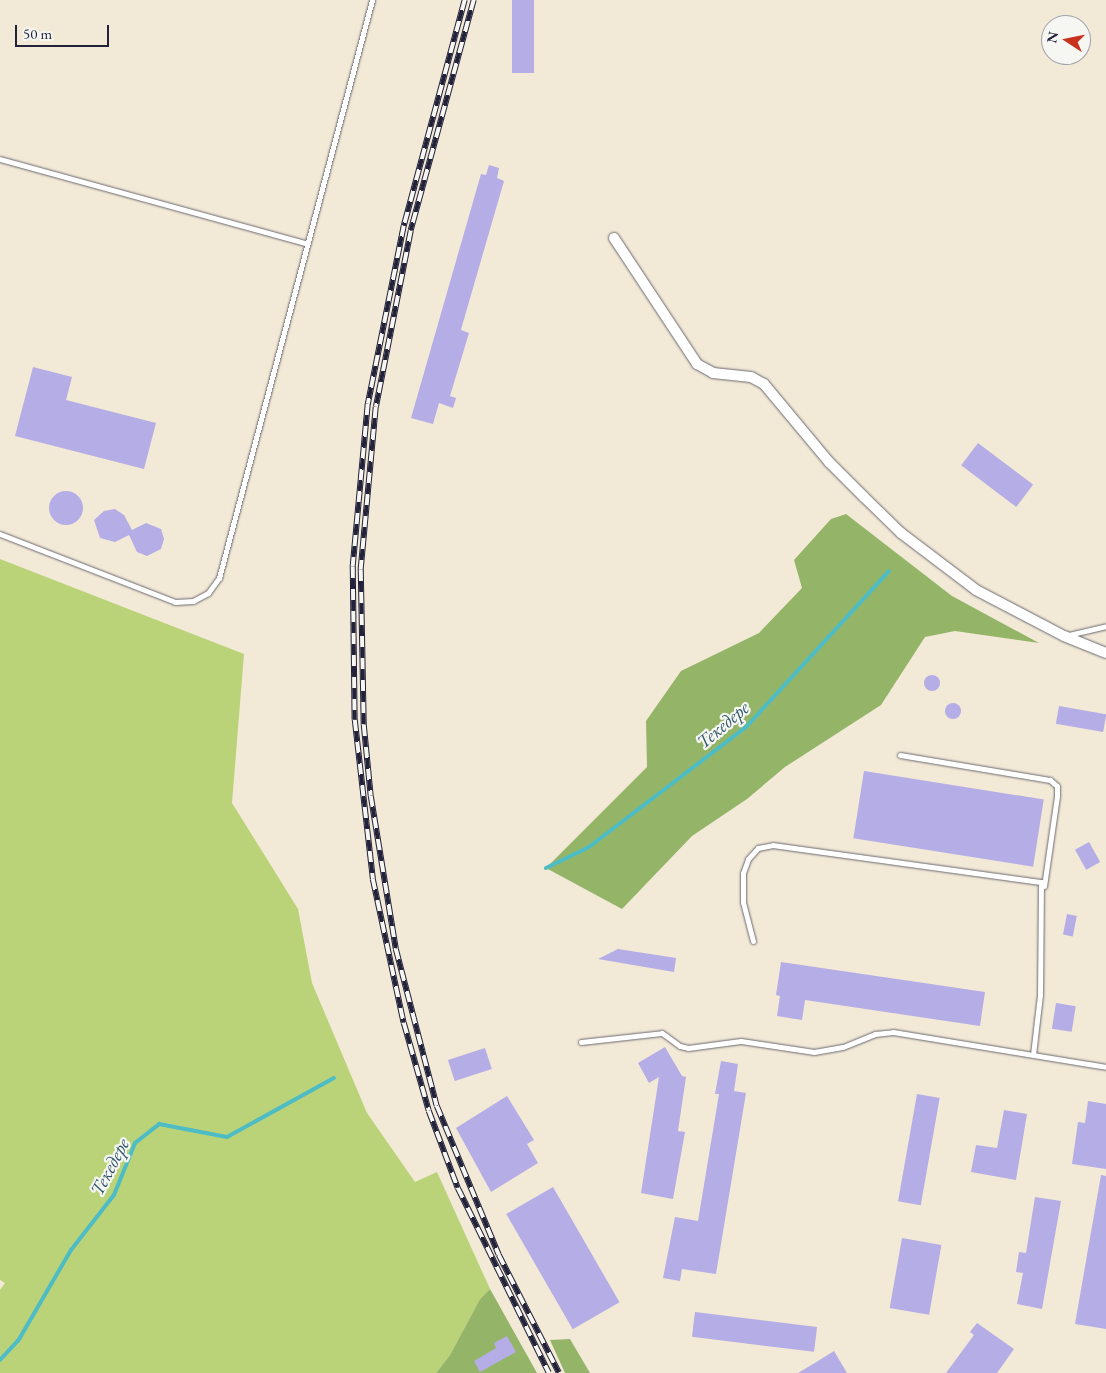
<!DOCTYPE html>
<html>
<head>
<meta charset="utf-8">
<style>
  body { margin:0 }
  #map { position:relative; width:1106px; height:1373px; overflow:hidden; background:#f2e9d6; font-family:"EB Garamond",serif }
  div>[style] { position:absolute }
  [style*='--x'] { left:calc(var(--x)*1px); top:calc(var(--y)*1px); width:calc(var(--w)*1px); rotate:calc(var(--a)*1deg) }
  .green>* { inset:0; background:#bbd378 }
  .forest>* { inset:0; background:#94b568 }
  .stream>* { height:4px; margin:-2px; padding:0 2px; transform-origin:2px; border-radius:2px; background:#4dbcc5 }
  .building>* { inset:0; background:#b5ade6; transform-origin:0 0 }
  .round { border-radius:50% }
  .roads { filter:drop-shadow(0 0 1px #6b6871) drop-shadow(0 0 1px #6b6871) }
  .lane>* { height:5px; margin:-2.5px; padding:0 2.5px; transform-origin:2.5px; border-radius:2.5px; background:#fff }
  .street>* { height:10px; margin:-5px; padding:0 5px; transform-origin:5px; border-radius:5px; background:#fff }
  .rail>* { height:5.5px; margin-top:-2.75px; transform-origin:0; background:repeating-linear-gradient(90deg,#f6f6f2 0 11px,#22223b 0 22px); box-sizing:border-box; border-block:1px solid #22223b }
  span { translate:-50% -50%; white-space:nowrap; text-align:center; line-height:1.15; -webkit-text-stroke:4.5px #f6f6f2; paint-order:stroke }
  .water-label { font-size:19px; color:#31586b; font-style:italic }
  .north { position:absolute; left:1041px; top:15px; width:50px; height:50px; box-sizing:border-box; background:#f6f6f2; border:1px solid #a1a1a9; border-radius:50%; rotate:281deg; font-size:14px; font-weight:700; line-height:20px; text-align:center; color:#22223b }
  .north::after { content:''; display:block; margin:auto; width:18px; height:22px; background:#c8321e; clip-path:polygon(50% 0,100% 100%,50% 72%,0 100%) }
  .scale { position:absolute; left:15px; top:25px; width:94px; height:22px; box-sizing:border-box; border:2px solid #22223b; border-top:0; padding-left:6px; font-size:15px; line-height:18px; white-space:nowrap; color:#22223b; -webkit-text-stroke:4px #f6f6f2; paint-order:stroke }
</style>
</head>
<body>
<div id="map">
  <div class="green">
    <div style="clip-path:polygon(0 559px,244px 654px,232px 803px,298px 909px,312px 983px,367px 1113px,415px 1182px,437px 1172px,490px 1289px,480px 1299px,450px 1355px,436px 1373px,0 1373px,0 1290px,5px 1283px,0 1280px)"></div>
  </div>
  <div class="forest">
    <div style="clip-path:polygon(846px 514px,952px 596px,1039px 643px,955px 631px,925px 637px,881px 705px,785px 767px,747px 799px,692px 836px,622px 909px,546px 868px,647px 767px,646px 721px,681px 671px,759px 633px,802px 588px,794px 560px,831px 519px)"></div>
    <div style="clip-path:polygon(490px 1289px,537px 1373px,436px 1373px,450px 1355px,480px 1299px)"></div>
    <div style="clip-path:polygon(570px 1339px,590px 1373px,565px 1373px,550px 1340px)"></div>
  </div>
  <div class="stream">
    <div style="--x:546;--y:868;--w:48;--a:-26"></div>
    <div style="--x:589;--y:847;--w:199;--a:-37.4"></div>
    <div style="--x:747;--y:726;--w:210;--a:-47.5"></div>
    <div style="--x:0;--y:1360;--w:26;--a:-47"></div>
    <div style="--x:18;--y:1341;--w:105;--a:-59.8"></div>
    <div style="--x:71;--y:1250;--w:70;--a:-52"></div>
    <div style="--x:114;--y:1195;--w:56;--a:-68"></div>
    <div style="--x:135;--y:1143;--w:31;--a:-38"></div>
    <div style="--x:159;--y:1124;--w:69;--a:10.8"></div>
    <div style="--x:227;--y:1137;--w:122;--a:-28.9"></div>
  </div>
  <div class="building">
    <div style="left:512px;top:0;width:22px;height:73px"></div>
    <div style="clip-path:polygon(489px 165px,499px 168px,497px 178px,504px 181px,462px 326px,461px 330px,469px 333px,450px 396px,456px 398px,453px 408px,439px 403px,433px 424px,411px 418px,481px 174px,486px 175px)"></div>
    <div style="clip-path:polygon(33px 367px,72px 377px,66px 400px,156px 423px,144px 469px,15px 436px)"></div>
    <div style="left:978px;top:443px;width:69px;height:28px;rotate:37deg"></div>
    <div class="round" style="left:49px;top:491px;width:34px;height:34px"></div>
    <div style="clip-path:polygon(115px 509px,124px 515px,132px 530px,146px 523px,161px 529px,164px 539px,161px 549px,147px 556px,137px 552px,129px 535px,115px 542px,100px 538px,94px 520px,104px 511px)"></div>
    <div class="round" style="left:924px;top:675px;width:16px;height:16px"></div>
    <div class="round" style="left:945px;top:703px;width:16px;height:16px"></div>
    <div style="left:1059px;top:706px;width:48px;height:18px;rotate:10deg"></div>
    <div style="left:864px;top:771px;width:182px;height:68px;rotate:9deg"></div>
    <div style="left:1089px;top:842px;width:23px;height:16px;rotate:61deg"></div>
    <div style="left:1067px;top:914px;width:10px;height:21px;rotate:11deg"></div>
    <div style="clip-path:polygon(618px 949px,676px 958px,674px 972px,598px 959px)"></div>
    <div style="clip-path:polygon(781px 962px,985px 992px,980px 1026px,805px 1000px,802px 1020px,777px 1016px,780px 996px,776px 995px)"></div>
    <div style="left:1056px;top:1003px;width:20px;height:26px;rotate:9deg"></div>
    <div style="clip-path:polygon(665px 1047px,682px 1076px,686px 1077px,678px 1131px,685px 1132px,673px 1199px,641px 1193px,659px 1077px,649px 1083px,638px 1063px)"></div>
    <div style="left:485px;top:1048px;width:22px;height:39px;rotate:72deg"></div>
    <div style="clip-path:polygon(721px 1061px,738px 1064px,734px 1091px,746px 1093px,716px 1274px,682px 1269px,680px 1281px,663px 1278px,675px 1217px,698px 1221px,719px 1094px,715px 1094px)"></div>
    <div style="left:917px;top:1094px;width:23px;height:109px;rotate:10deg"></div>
    <div style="clip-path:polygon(507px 1096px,534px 1140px,527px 1144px,538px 1163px,491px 1192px,456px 1128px)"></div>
    <div style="clip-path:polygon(1088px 1101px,1106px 1104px,1106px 1169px,1072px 1164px,1078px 1122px,1085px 1123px)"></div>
    <div style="clip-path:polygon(1004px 1110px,1027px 1114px,1016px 1180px,971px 1172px,976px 1145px,997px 1148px)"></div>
    <div style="clip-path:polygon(1101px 1175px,1106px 1176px,1106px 1329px,1075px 1324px)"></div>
    <div style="left:553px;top:1187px;width:133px;height:54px;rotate:60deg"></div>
    <div style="clip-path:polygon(1035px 1197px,1061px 1201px,1042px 1309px,1017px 1304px,1023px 1273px,1016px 1272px,1019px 1252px,1026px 1253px)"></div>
    <div style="left:902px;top:1238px;width:40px;height:71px;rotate:10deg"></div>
    <div style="left:695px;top:1312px;width:123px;height:25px;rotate:7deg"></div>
    <div style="clip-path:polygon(977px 1323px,1014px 1349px,997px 1373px,946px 1373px,974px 1335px,970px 1332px)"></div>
    <div style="clip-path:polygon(507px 1336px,516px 1352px,480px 1372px,474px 1361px,496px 1348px,494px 1343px)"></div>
    <div style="clip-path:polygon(834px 1351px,847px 1373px,798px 1373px,818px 1361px)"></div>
  </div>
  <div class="roads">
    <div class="lane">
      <div style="--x:0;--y:159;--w:317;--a:15.4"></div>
      <div style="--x:0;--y:534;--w:188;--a:21.2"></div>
      <div style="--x:175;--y:602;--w:18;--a:-3"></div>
      <div style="--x:193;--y:601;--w:17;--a:-28"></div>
      <div style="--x:208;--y:593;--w:19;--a:-54"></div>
      <div style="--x:219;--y:578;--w:598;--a:-75.17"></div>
      <div style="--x:1068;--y:635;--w:39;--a:-13"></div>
      <div style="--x:900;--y:755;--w:152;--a:9.5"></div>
      <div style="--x:1050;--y:780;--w:9;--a:41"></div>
      <div style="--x:1057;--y:786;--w:10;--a:90"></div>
      <div style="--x:1057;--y:796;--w:91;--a:98.2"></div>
      <div style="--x:753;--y:941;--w:40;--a:-104.4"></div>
      <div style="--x:743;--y:902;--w:29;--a:-90"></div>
      <div style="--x:743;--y:873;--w:15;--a:-70"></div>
      <div style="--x:748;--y:859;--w:15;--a:-48"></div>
      <div style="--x:758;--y:848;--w:15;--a:-11"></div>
      <div style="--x:773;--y:845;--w:271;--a:7.9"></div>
      <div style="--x:1041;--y:882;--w:113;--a:90.5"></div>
      <div style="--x:1040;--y:995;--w:60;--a:96.7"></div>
      <div style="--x:581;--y:1042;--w:81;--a:-6.3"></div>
      <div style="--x:662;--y:1033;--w:22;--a:36"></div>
      <div style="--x:680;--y:1046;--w:8;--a:14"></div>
      <div style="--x:688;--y:1048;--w:53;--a:-7.5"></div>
      <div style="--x:741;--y:1041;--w:74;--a:8.6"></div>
      <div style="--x:814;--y:1052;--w:29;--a:-10"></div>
      <div style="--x:843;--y:1047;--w:35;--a:-22"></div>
      <div style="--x:875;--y:1034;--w:18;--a:-6"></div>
      <div style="--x:893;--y:1032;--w:216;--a:9.3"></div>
    </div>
    <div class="street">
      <div style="--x:614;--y:238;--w:151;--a:56.6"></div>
      <div style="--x:697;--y:364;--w:18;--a:29"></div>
      <div style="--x:713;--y:373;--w:38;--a:6"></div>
      <div style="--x:751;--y:377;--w:15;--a:28"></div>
      <div style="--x:764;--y:384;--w:102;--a:50.2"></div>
      <div style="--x:829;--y:462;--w:49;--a:45"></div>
      <div style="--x:864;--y:497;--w:52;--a:44.2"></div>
      <div style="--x:901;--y:533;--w:94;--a:37.2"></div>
      <div style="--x:976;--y:590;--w:99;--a:27.6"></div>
      <div style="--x:1064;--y:636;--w:45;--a:22"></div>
    </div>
  </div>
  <div class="rail">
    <div style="--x:465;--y:0;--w:234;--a:105.1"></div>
    <div style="--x:404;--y:226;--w:182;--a:101.4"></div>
    <div style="--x:368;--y:404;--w:164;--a:95.3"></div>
    <div style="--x:353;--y:567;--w:153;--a:89.3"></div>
    <div style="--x:355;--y:720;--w:160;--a:83.5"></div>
    <div style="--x:373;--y:879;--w:147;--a:77.9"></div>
    <div style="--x:404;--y:1023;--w:91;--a:74.1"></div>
    <div style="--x:429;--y:1111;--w:82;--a:69.4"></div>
    <div style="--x:458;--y:1188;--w:206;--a:63.8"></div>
    <div style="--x:474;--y:0;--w:239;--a:105.3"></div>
    <div style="--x:411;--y:231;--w:179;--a:101.2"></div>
    <div style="--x:376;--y:407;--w:164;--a:95.3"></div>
    <div style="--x:361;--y:570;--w:155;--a:88.9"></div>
    <div style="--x:364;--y:725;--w:71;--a:84.4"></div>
    <div style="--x:371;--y:796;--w:155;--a:80.7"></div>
    <div style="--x:396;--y:949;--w:162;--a:75.4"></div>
    <div style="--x:437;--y:1106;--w:161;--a:67.4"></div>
    <div style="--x:499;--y:1255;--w:132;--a:63"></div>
  </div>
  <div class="water-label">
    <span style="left:723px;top:725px;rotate:-40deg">Текедере</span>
    <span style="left:110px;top:1167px;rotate:-62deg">Текедере</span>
  </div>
  <div class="north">N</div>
  <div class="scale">50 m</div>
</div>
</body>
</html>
